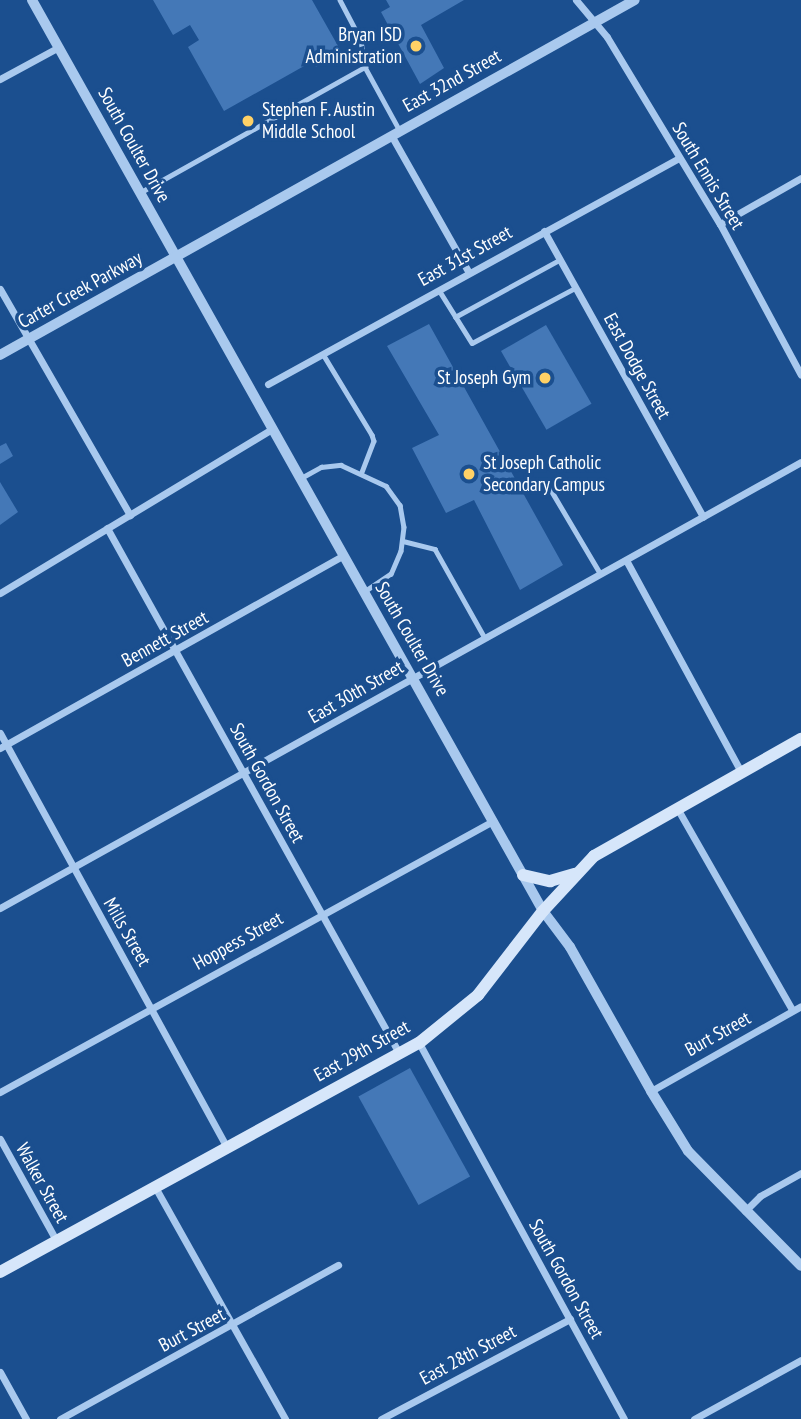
<!DOCTYPE html>
<html>
<head>
<meta charset="utf-8">
<style>
  body { margin:0 }
  #map { position:relative; width:801px; height:1419px; overflow:hidden; background:#1b4f8f; font-family:"PT Sans Narrow",sans-serif }
  div>[style] { position:absolute }
  [style*='--x'] { left:calc(var(--x)*1px); top:calc(var(--y)*1px); width:calc(var(--w)*1px); rotate:calc(var(--a)*1deg) }
  .building>* { inset:0; background:#4478b7; transform-origin:0 0 }
  .service>* { height:4.5px; margin:-2.25px; padding:0 2.25px; transform-origin:2.25px; border-radius:2.25px; background:#a9c9ee }
  .minor>* { height:7px; margin:-3.5px; padding:0 3.5px; transform-origin:3.5px; border-radius:3.5px; background:#a9c9ee }
  .tertiary>* { height:10px; margin:-5px; padding:0 5px; transform-origin:5px; border-radius:5px; background:#a9c9ee }
  .secondary>* { height:12px; margin:-6px; padding:0 6px; transform-origin:6px; border-radius:6px; background:#d6e6fa }
  .dots>* { width:19px; height:19px; translate:-50% -50%; box-sizing:border-box; border:4px solid #1b4f8f; border-radius:50% }
  span { translate:-50% -50%; white-space:nowrap; text-align:center; line-height:1.15; -webkit-text-stroke:7px #1b4f8f; paint-order:stroke }
  .poi-label { font-size:19px; color:#fff }
  .right { translate:-100% -50%; text-align:right }
  .left { translate:0 -50%; text-align:left }
  .street-label { font-size:19px; color:#fff }
</style>
</head>
<body>
<div id="map">
  <div class="building">
    <div style="clip-path:polygon(153px 0,312px 0,342px 53px,316px 67px,313px 61px,224px 111px,188px 47px,199px 40px,190px 25px,173px 35px)"></div>
    <div style="clip-path:polygon(386px 0,464px 0,421px 25px,444px 68px,420px 84px,381px 12px,390px 7px)"></div>
    <div style="clip-path:polygon(429px 324px,563px 565px,520px 590px,474px 500px,446px 513px,412px 448px,439px 435px,387px 346px)"></div>
    <div style="left:546px;top:325px;width:91px;height:52px;rotate:60deg"></div>
    <div style="clip-path:polygon(6px 443px,13px 456px,0 464px,0 446px)"></div>
    <div style="clip-path:polygon(0 482px,18px 512px,0 525px)"></div>
    <div style="left:410px;top:1068px;width:124px;height:59px;rotate:61deg"></div>
  </div>
  <div class="service">
    <div style="--x:340;--y:0;--w:45;--a:62.3"></div>
    <div style="--x:361;--y:40;--w:27;--a:82"></div>
    <div style="--x:365;--y:67;--w:71;--a:61.3"></div>
    <div style="--x:141;--y:192;--w:257;--a:-29.2"></div>
    <div style="--x:439;--y:290;--w:62;--a:58.1"></div>
    <div style="--x:472;--y:343;--w:117;--a:-28.1"></div>
    <div style="--x:455;--y:317;--w:119;--a:-28.7"></div>
    <div style="--x:323;--y:354;--w:95;--a:58.8"></div>
    <div style="--x:372;--y:435;--w:6;--a:72"></div>
    <div style="--x:374;--y:441;--w:33;--a:111"></div>
    <div style="--x:301;--y:478;--w:23;--a:-29"></div>
    <div style="--x:321;--y:467;--w:20;--a:-6"></div>
    <div style="--x:341;--y:465;--w:50;--a:25"></div>
    <div style="--x:386;--y:486;--w:24;--a:54"></div>
    <div style="--x:400;--y:505;--w:22;--a:80"></div>
    <div style="--x:404;--y:527;--w:24;--a:97"></div>
    <div style="--x:401;--y:551;--w:25;--a:113"></div>
    <div style="--x:391;--y:574;--w:30;--a:146"></div>
    <div style="--x:548;--y:485;--w:102;--a:59.4"></div>
    <div style="--x:403;--y:541;--w:33;--a:14"></div>
    <div style="--x:435;--y:549;--w:102;--a:60.7"></div>
  </div>
  <div class="minor">
    <div style="--x:576;--y:0;--w:48;--a:50"></div>
    <div style="--x:607;--y:37;--w:218;--a:58.9"></div>
    <div style="--x:720;--y:224;--w:171;--a:61.8"></div>
    <div style="--x:0;--y:79;--w:67;--a:-28.5"></div>
    <div style="--x:391;--y:135;--w:156;--a:60.5"></div>
    <div style="--x:720;--y:224;--w:93;--a:-29.6"></div>
    <div style="--x:544;--y:231;--w:327;--a:60.9"></div>
    <div style="--x:0;--y:289;--w:261;--a:60.1"></div>
    <div style="--x:268;--y:384;--w:468;--a:-28.8"></div>
    <div style="--x:107;--y:528;--w:601;--a:60.92"></div>
    <div style="--x:626;--y:560;--w:241;--a:61.5"></div>
    <div style="--x:0;--y:593;--w:319;--a:-31.1"></div>
    <div style="--x:0;--y:733;--w:473;--a:61.3"></div>
    <div style="--x:0;--y:748;--w:394;--a:-29.3"></div>
    <div style="--x:677;--y:808;--w:232;--a:60.3"></div>
    <div style="--x:0;--y:908;--w:917;--a:-29.11"></div>
    <div style="--x:419;--y:1043;--w:428;--a:61.4"></div>
    <div style="--x:651;--y:1091;--w:172;--a:-29.5"></div>
    <div style="--x:0;--y:1092;--w:563;--a:-28.8"></div>
    <div style="--x:0;--y:1139;--w:118;--a:61"></div>
    <div style="--x:155;--y:1187;--w:266;--a:60.7"></div>
    <div style="--x:745;--y:1211;--w:21;--a:-45"></div>
    <div style="--x:760;--y:1196;--w:47;--a:-29.3"></div>
    <div style="--x:0;--y:1372;--w:54;--a:61"></div>
    <div style="--x:60;--y:1419;--w:318;--a:-29"></div>
    <div style="--x:381;--y:1419;--w:214;--a:-27.9"></div>
    <div style="--x:694;--y:1419;--w:122;--a:-28.9"></div>
  </div>
  <div class="tertiary">
    <div style="--x:32;--y:0;--w:1045;--a:60.71"></div>
    <div style="--x:543;--y:911;--w:45;--a:53.1"></div>
    <div style="--x:570;--y:947;--w:165;--a:60.6"></div>
    <div style="--x:651;--y:1091;--w:70;--a:58.3"></div>
    <div style="--x:688;--y:1151;--w:161;--a:45.5"></div>
    <div style="--x:0;--y:355;--w:727;--a:-29.21"></div>
  </div>
  <div class="secondary">
    <div style="--x:523;--y:875;--w:28;--a:13"></div>
    <div style="--x:550;--y:881;--w:26;--a:-16"></div>
    <div style="--x:0;--y:1272;--w:477;--a:-28.7"></div>
    <div style="--x:419;--y:1043;--w:76;--a:-39.1"></div>
    <div style="--x:478;--y:995;--w:106;--a:-52.3"></div>
    <div style="--x:543;--y:911;--w:75;--a:-47.2"></div>
    <div style="--x:594;--y:856;--w:238;--a:-29.5"></div>
  </div>
  <div class="dots">
    <div style="left:416px;top:46px;background:#ffd166"></div>
    <div style="left:248px;top:121px;background:#ffd166"></div>
    <div style="left:545px;top:378px;background:#ffd166"></div>
    <div style="left:469px;top:474px;background:#ffd166"></div>
  </div>
  <div class="poi-label">
    <span class="right" style="left:402px;top:46px">Bryan ISD<br>Administration</span>
    <span class="left" style="left:262px;top:121px">Stephen F. Austin<br>Middle School</span>
    <span class="right" style="left:531px;top:378px">St Joseph Gym</span>
    <span class="left" style="left:483px;top:474px">St Joseph Catholic<br>Secondary Campus</span>
  </div>
  <div class="street-label">
    <span style="left:452px;top:81px;rotate:-29deg">East 32nd Street</span>
    <span style="left:134px;top:145px;rotate:61deg">South Coulter Drive</span>
    <span style="left:708px;top:176px;rotate:59deg">South Ennis Street</span>
    <span style="left:465px;top:256px;rotate:-29deg">East 31st Street</span>
    <span style="left:80px;top:290px;rotate:-29deg">Carter Creek Parkway</span>
    <span style="left:637px;top:366px;rotate:61deg">East Dodge Street</span>
    <span style="left:165px;top:639px;rotate:-29deg">Bennett Street</span>
    <span style="left:412px;top:639px;rotate:60deg">South Coulter Drive</span>
    <span style="left:356px;top:692px;rotate:-30deg">East 30th Street</span>
    <span style="left:267px;top:783px;rotate:61deg">South Gordon Street</span>
    <span style="left:127px;top:932px;rotate:60deg">Mills Street</span>
    <span style="left:238px;top:941px;rotate:-29deg">Hoppess Street</span>
    <span style="left:718px;top:1034px;rotate:-29deg">Burt Street</span>
    <span style="left:362px;top:1051px;rotate:-29deg">East 29th Street</span>
    <span style="left:42px;top:1183px;rotate:61deg">Walker Street</span>
    <span style="left:566px;top:1279px;rotate:61deg">South Gordon Street</span>
    <span style="left:192px;top:1330px;rotate:-28deg">Burt Street</span>
    <span style="left:468px;top:1355px;rotate:-28deg">East 28th Street</span>
  </div>
</div>
</body>
</html>
